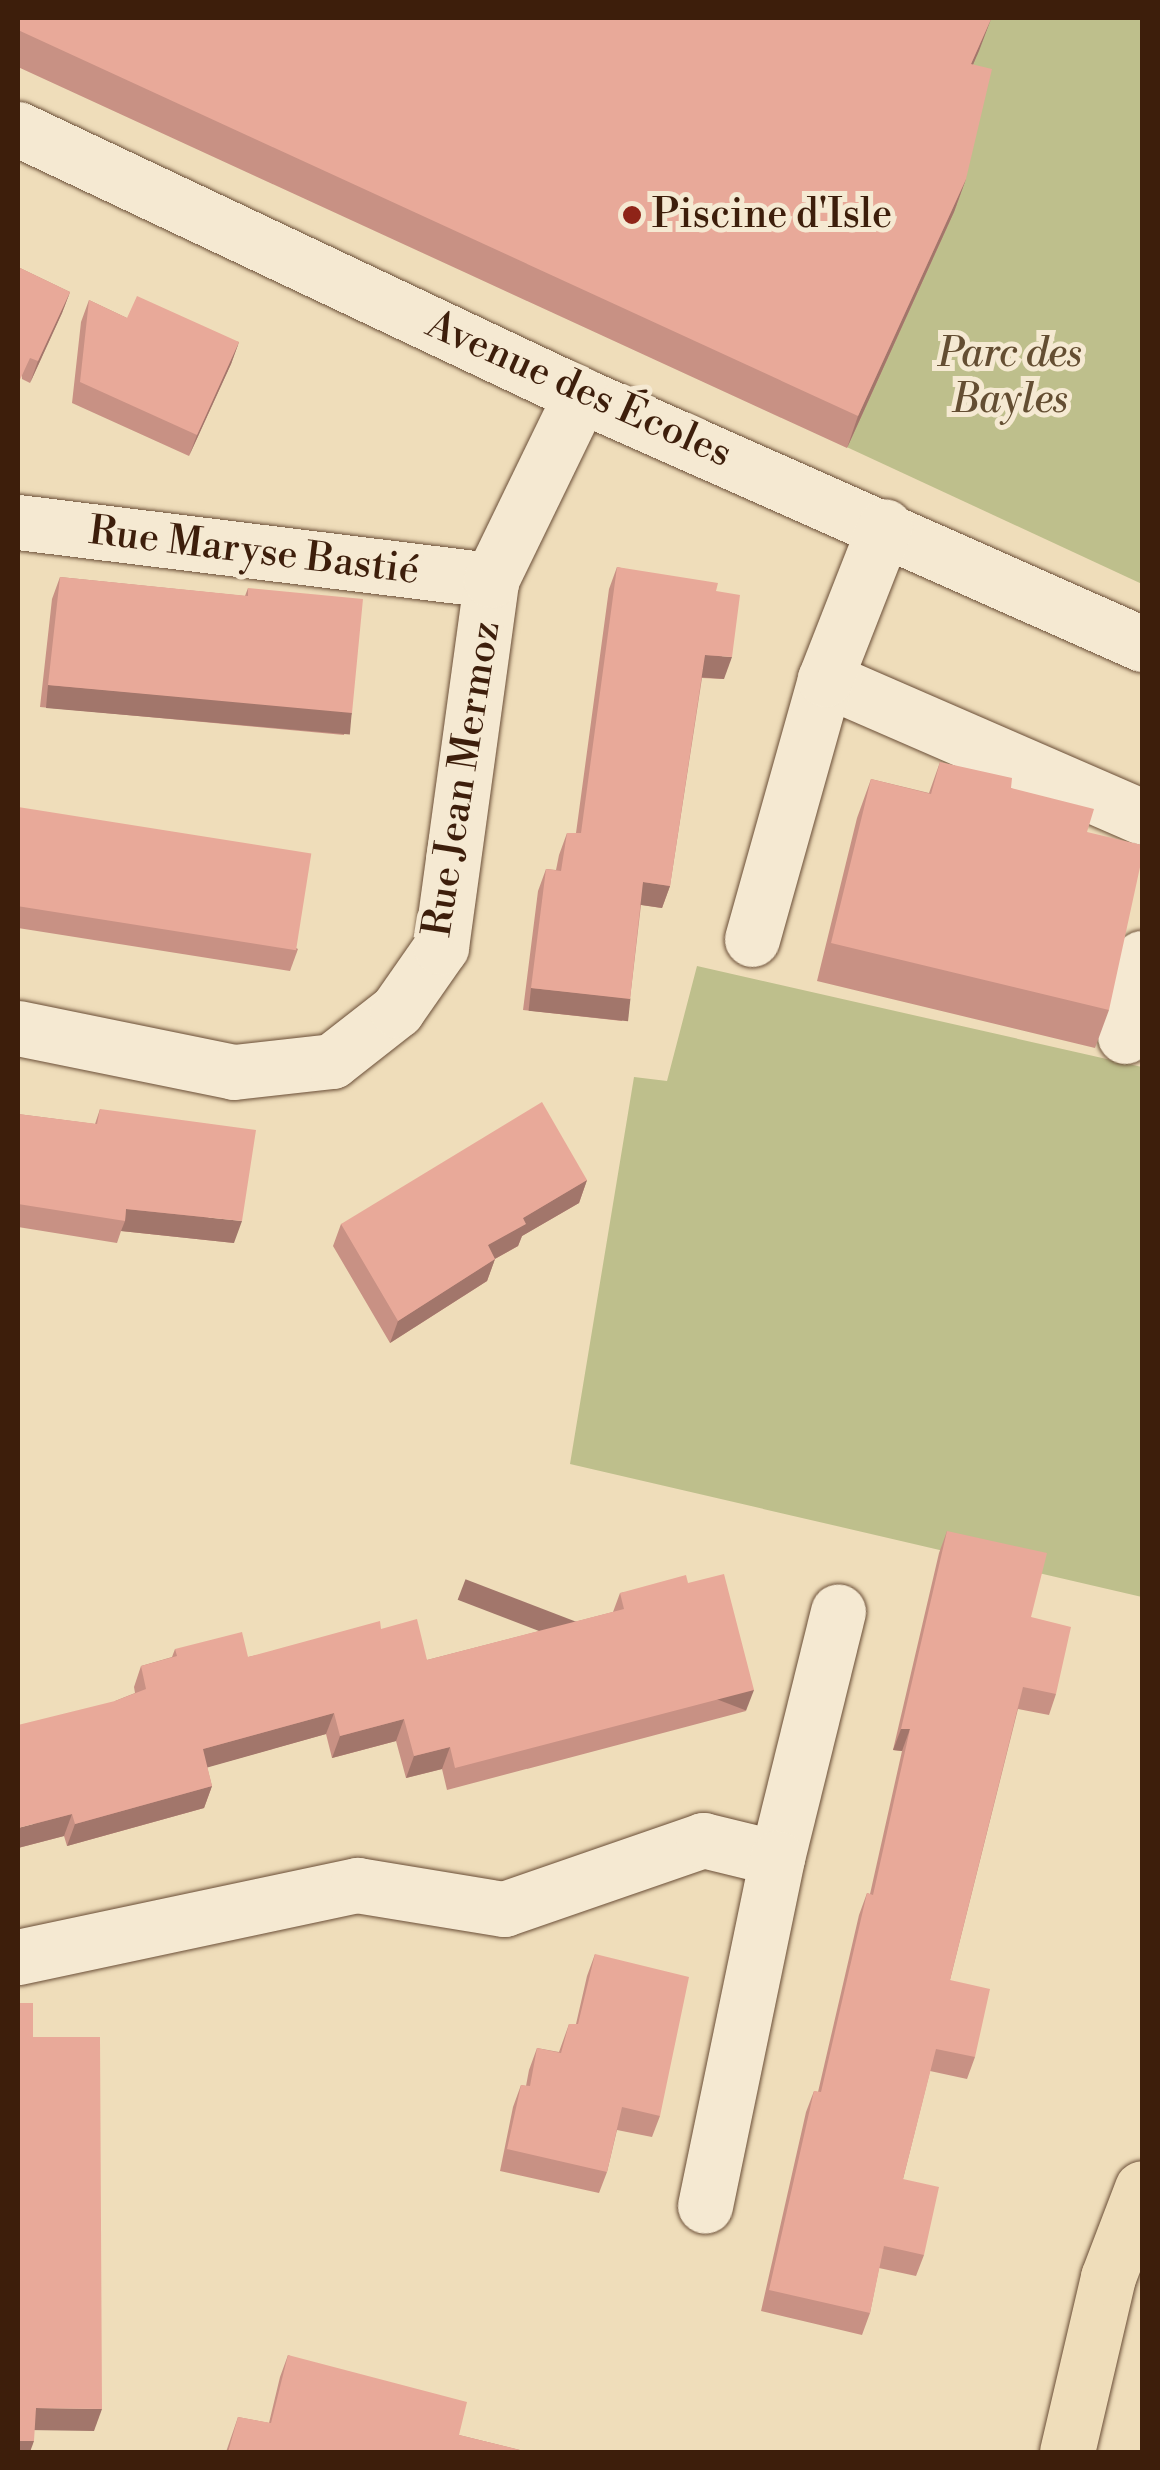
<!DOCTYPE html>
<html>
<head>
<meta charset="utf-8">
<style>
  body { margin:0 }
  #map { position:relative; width:1160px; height:2470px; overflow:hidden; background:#efddba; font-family:"Libre Bodoni",serif }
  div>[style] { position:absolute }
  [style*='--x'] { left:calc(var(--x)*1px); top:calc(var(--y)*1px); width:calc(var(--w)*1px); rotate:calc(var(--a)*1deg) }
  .green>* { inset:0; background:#bebf8c }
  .roads { filter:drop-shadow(0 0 2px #6a4e37) drop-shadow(0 0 2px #6a4e37) }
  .minor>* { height:55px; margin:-27.5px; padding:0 27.5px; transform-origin:27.5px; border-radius:27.5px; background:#f5e9d2 }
  .major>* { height:55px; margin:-27.5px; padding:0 27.5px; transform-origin:27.5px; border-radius:27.5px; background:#efddba }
  .wall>* { inset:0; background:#c89184 }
  .shaded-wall>* { inset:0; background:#a2766b; transform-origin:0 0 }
  .building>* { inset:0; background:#e8a999; transform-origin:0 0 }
  .dots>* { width:28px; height:28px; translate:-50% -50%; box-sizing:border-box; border:5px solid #f5e9d2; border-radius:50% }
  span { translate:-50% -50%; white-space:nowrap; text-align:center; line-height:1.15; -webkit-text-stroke:10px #f5e9d2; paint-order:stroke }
  .poi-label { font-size:40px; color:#3d1e0b }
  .left { translate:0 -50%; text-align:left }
  .park-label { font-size:40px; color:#644e32; font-style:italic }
  .street-label { font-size:40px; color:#3d1e0b }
  .frame { position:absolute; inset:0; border:20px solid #3d1e0b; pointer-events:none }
</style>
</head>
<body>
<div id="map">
  <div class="green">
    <div style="clip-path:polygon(877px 18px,1142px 18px,1142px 584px,769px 411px)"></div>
    <div style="clip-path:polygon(697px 966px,1142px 1067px,1142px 1597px,570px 1464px,634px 1077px,667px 1081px)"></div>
  </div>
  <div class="roads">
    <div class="minor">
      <div style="--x:18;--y:129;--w:623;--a:25.29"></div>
      <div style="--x:581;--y:395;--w:614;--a:23.93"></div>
      <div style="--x:18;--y:522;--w:477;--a:7"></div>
      <div style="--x:825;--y:679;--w:346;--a:23.5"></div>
      <div style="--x:752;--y:939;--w:270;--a:-74.3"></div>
      <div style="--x:825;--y:679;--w:164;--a:-68.6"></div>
      <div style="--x:18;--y:1028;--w:220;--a:11.5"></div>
      <div style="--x:234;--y:1072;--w:99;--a:-6.4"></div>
      <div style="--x:332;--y:1061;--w:83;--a:-38.1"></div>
      <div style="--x:397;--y:1010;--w:77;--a:-55.1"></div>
      <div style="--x:441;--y:947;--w:370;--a:-82.2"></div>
      <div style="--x:491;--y:580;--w:206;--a:-64.1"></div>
      <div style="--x:1125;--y:1036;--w:80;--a:-77.7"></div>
      <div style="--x:777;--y:1858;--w:254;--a:-76.1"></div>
      <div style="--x:18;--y:1957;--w:347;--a:-12"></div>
      <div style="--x:357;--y:1885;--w:149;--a:9.3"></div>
      <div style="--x:504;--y:1909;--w:211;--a:-19.1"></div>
      <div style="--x:703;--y:1840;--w:76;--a:13.7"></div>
      <div style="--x:777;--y:1858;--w:355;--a:101.7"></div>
    </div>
    <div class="major">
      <div style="--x:1067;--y:2452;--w:180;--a:-76.8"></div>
      <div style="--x:1108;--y:2277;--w:95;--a:-69.1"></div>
    </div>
  </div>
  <div class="wall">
    <div style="clip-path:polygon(18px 18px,991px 19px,973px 65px,966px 179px,954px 212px,847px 448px,18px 67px)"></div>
    <div style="clip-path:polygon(18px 267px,70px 292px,62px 313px,30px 383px,22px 379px)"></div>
    <div style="clip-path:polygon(89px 300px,127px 318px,239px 342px,231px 364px,189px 456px,72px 403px,81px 322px)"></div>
    <div style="clip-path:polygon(617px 567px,716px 591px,724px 679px,702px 678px,670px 886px,662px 908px,641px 905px,630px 999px,622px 1021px,523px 1010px,538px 891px,546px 869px,556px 870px,559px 855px,567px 833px,576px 833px,609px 589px)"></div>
    <div style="clip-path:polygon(60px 577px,245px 596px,248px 588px,352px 713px,344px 735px,40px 707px,52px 599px)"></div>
    <div style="clip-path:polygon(940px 762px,1011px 788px,1087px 832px,1109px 1010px,1095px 1048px,817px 981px,857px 818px,871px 779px,929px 793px)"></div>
    <div style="clip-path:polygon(18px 807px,298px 949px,290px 971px,18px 928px)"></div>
    <div style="clip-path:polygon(100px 1109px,234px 1243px,121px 1231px,117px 1243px,18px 1227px,18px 1114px,95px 1124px)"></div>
    <div style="clip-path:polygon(587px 1180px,579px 1203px,522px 1236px,518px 1246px,495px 1259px,487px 1281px,390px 1343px,333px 1246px,341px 1224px)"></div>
    <div style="clip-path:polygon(947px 1531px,1031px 1617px,1056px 1694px,1049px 1715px,1018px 1709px,950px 1980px,975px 2057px,967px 2079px,930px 2071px,903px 2179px,924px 2255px,916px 2276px,879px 2268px,870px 2313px,862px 2335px,761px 2311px,806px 2112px,814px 2091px,818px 2092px,859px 1915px,867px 1893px,870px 1894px,902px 1751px,893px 1750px,939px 1553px)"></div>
    <div style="clip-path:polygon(688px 1583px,746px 1711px,447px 1790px,442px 1769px,406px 1778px,396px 1741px,332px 1758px,326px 1734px,207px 1767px,212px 1786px,204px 1808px,67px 1846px,64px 1836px,18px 1848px,115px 1701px,135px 1693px,134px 1687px,141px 1666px,172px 1657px,175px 1649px,248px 1657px,381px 1629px,427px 1660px,613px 1612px,620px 1593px)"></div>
    <div style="clip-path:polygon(595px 1954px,660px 2116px,652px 2137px,617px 2130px,607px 2172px,599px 2193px,500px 2171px,513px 2107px,521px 2085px,526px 2086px,529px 2070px,537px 2048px,559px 2052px,569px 2024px,576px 2024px,587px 1976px)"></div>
    <div style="clip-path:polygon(288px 2355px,459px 2435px,528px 2452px,226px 2452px,238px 2417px,269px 2423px,280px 2377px)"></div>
  </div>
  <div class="shaded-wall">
    <div style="clip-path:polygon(991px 19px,979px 51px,959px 96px,971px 64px)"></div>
    <div style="clip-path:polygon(966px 179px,954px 212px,847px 448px,858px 416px)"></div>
    <div style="clip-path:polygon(70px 292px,62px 313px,30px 383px,38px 361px)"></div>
    <div style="clip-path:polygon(239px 342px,231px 364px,189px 456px,197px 435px)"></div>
    <div style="clip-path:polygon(705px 655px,732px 657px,724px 679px,697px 677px)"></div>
    <div style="left:48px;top:685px;width:305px;height:23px;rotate:5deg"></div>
    <div style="clip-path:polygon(643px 882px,670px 886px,662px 908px,635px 904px)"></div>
    <div style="left:531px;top:988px;width:100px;height:23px;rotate:6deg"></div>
    <div style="clip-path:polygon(587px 1180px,579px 1203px,522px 1236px,518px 1246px,480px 1267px,488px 1245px,523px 1218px)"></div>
    <div style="clip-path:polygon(126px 1209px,242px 1221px,234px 1243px,121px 1231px,125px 1221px)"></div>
    <div style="clip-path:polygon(495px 1259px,487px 1281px,390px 1343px,398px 1321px)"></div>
    <div style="left:754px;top:1690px;width:22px;height:309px;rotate:111deg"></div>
    <div style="clip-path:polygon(334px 1713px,326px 1734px,195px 1771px,203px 1749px)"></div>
    <div style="clip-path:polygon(404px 1719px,396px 1741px,332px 1758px,340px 1736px)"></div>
    <div style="clip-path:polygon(901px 1729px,910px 1729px,902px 1751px,893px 1750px)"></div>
    <div style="clip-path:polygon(450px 1747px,442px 1769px,406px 1778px,414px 1756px)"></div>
    <div style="clip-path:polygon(212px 1786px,204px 1808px,67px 1846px,75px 1824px)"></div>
    <div style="clip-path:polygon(72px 1814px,64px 1836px,18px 1848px,18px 1828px)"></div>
    <div style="clip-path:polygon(36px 2408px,102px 2409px,94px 2431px,28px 2430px)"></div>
    <div style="clip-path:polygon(18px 2441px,34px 2441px,30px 2452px,18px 2452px)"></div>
  </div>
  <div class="building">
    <div style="clip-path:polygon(18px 18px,986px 18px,991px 19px,971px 64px,992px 69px,966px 179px,858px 416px,18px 30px)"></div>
    <div style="clip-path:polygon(18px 267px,70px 292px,38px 361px,30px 358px,18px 384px)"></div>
    <div style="clip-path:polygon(137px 296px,239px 342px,197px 435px,80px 382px,89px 300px,127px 318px)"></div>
    <div style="clip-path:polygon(617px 567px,718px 583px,716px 591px,740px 595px,732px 657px,705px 655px,670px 886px,643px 882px,630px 999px,531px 988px,546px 869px,561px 871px,567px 833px,581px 833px)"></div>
    <div style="clip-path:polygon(60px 577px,248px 596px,248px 588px,363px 599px,352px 713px,48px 685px)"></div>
    <div style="clip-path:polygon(940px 762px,1012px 778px,1011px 788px,1094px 809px,1087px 832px,1142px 845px,1142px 858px,1109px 1010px,831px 943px,871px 779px,931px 794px)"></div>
    <div style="left:18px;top:807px;width:297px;height:98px;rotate:9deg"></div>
    <div style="clip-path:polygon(542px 1102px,587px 1180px,523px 1218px,526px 1224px,488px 1245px,495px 1259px,398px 1321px,341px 1224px)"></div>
    <div style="clip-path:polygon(100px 1109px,256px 1130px,242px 1221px,126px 1209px,125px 1221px,18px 1204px,18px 1114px,97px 1124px)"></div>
    <div style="clip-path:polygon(947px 1531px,1047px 1553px,1031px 1617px,1071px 1627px,1056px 1694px,1023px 1687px,950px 1980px,990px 1989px,975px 2057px,936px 2049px,903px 2179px,939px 2187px,924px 2255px,884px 2246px,870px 2313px,769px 2290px,814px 2091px,821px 2092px,867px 1893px,873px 1895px,910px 1729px,901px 1729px)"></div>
    <div style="clip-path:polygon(724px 1574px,754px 1690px,455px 1768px,450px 1747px,414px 1756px,404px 1719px,340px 1736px,334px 1713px,203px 1749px,212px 1786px,75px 1824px,72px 1814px,18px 1828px,18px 1725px,115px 1701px,146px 1689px,141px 1666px,177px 1656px,175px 1649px,242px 1632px,248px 1657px,380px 1621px,381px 1629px,417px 1619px,427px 1660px,624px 1609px,620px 1593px,686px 1575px,688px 1583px)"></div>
    <div style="clip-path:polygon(595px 1954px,689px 1977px,660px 2116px,622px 2107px,607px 2172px,507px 2149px,521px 2085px,530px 2086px,537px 2048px,561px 2053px,569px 2024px,578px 2024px)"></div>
    <div style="clip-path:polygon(18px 2003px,33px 2003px,33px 2037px,100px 2037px,102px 2409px,36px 2408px,34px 2441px,18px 2441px)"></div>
    <div style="clip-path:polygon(288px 2355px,467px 2402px,459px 2435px,528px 2452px,228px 2452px,238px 2417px,271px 2423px)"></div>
  </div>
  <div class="dots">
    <div style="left:632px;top:215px;background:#8f2418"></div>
  </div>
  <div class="poi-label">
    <span class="left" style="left:652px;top:215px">Piscine d'Isle</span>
  </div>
  <div class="park-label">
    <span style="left:1010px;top:377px">Parc des<br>Bayles</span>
  </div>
  <div class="street-label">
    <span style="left:579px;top:389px;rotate:24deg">Avenue des Écoles</span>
    <span style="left:254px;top:551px;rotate:7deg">Rue Maryse Bastié</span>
    <span style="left:462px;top:779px;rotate:-81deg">Rue Jean Mermoz</span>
  </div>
  <div class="frame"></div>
</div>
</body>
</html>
